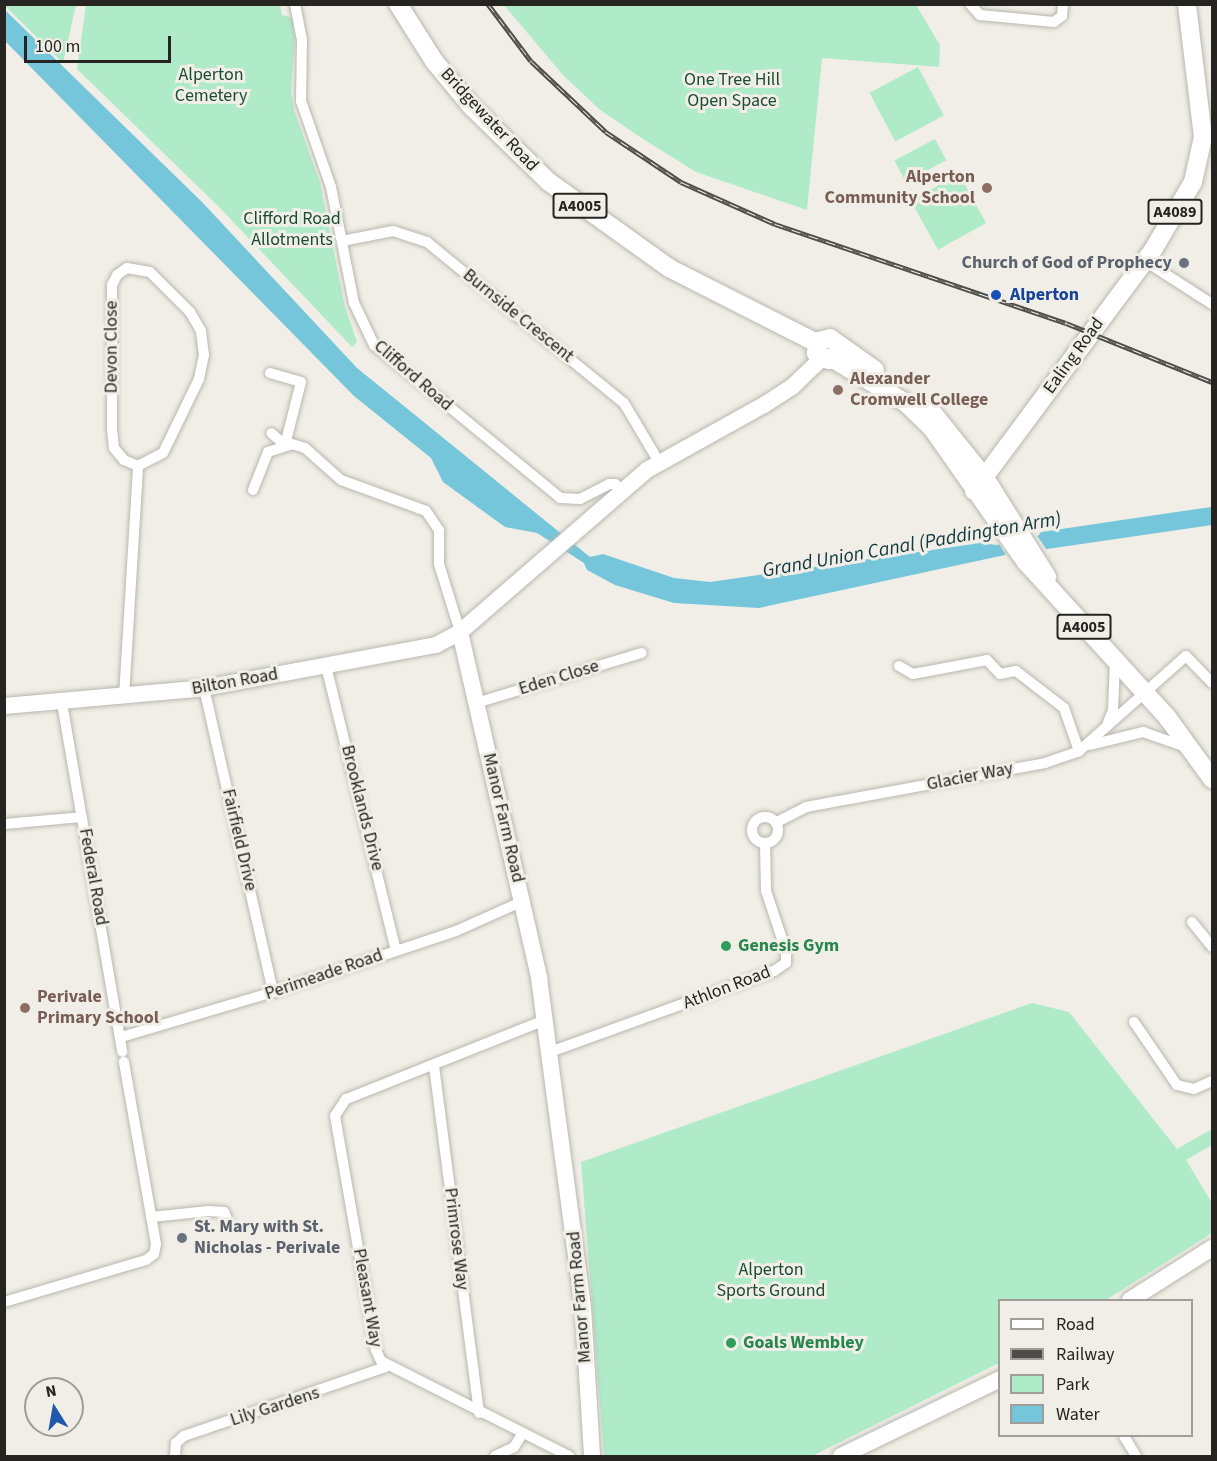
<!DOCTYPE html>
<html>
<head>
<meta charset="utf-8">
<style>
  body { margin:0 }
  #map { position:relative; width:1217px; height:1461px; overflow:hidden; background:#f0eee6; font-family:"Source Sans 3",sans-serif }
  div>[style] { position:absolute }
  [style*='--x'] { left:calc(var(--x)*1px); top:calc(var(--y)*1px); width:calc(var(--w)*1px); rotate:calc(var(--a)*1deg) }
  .green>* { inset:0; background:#afebc8; transform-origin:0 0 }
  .water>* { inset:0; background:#75c6da }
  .pier>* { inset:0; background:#f0eee6 }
  .roads { filter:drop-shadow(0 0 2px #b9b7af) drop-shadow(0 0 2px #b9b7af) }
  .street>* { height:10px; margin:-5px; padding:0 5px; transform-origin:5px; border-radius:5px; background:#fff }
  .street>.ring { margin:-5px; padding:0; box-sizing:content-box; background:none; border:10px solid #fff; border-radius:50% }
  .secondary>* { height:16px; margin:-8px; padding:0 8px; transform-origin:8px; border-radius:8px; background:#fff }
  .primary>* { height:18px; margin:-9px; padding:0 9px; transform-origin:9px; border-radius:9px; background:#fff }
  .rail>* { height:5px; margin-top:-2.5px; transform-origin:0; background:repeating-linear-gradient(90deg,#f0eee6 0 9px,#4e4d49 0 18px); box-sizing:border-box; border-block:2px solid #4e4d49 }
  .dots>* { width:16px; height:16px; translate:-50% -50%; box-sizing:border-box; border:3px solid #f0eee6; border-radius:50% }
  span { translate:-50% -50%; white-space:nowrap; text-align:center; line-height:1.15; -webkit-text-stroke:6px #f0eee6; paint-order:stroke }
  .shield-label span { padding:2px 4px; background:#f0eee6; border:2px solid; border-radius:4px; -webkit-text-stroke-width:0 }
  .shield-label { font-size:16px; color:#252421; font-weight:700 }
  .park-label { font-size:18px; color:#1b4c33 }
  .street-label { font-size:18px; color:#252421 }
  .education-label { font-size:18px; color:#785e54; font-weight:700 }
  .right { translate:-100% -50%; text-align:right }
  .left { translate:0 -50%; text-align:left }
  .worship-label { font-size:18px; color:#5b616d; font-weight:700 }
  .transit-label { font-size:18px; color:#164399; font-weight:700 }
  .leisure-label { font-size:18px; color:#27864d; font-weight:700 }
  .water-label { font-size:20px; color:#103740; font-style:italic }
  .frame { position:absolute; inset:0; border:6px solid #252421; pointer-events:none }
  .legend { position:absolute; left:998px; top:1299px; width:195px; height:138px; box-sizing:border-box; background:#f0eee6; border:2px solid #9f9d97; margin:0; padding:8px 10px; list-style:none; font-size:18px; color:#252421 }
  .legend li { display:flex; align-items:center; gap:12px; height:30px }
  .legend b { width:30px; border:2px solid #9f9d97 }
  .north { position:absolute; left:24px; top:1377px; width:60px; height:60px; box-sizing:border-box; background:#f0eee6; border:2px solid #9f9d97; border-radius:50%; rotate:349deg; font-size:16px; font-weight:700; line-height:24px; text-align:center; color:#252421 }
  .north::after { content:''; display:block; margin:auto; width:21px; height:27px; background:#2059ab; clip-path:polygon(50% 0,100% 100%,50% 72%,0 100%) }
  .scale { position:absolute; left:24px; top:36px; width:147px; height:27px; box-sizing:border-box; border:3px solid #252421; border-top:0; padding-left:8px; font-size:18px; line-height:21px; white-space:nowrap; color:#252421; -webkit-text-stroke:4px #f0eee6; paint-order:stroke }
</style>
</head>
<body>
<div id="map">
  <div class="green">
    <div style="clip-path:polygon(4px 5px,76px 5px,63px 63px,5px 6px)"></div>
    <div style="clip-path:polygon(86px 5px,280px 5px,282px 15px,292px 18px,295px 39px,291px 91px,294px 110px,320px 183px,345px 307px,357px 342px,352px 347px,220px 208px,77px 69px)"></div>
    <div style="clip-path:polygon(504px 5px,916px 5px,940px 45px,939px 67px,822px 58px,807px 210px,696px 172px,640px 137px,599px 109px,562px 74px)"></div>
    <div style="left:918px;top:67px;width:55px;height:55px;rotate:62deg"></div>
    <div style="left:935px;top:139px;width:24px;height:46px;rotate:62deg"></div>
    <div style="left:959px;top:174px;width:56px;height:55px;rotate:61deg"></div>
    <div style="clip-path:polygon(1032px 1003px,1069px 1012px,1177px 1149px,1212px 1129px,1212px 1145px,1186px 1160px,1212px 1203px,1212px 1233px,1106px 1300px,1000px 1300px,999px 1363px,812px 1456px,604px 1456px,581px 1162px)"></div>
  </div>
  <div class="water">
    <div style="clip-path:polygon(4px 9px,202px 202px,357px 368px,590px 557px,603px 554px,674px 578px,710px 582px,980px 543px,997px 545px,1038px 536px,1041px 532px,1190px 510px,1212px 507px,1212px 525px,1005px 555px,759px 608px,674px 603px,615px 585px,587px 570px,584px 563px,537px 533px,505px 527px,443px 482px,431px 458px,354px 396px,5px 41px)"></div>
  </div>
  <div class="pier">
    <div style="clip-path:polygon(1036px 534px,1048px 552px,1008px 558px,997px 541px)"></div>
  </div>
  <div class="roads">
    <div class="street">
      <div style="--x:295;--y:4;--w:36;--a:79"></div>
      <div style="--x:302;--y:39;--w:62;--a:90.9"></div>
      <div style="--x:301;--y:101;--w:91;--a:70.8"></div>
      <div style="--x:331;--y:187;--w:118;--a:78.8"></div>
      <div style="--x:354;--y:303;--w:47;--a:64.5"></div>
      <div style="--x:374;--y:345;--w:241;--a:39.4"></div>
      <div style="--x:560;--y:498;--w:20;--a:3"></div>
      <div style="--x:580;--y:499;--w:33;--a:-27"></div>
      <div style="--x:609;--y:484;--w:6;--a:0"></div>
      <div style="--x:615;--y:484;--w:9;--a:41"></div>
      <div style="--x:970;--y:4;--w:15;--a:48"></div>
      <div style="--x:980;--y:15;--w:74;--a:5.4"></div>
      <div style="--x:1054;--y:22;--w:10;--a:-37"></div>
      <div style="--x:1062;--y:16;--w:12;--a:-85"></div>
      <div style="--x:342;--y:241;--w:52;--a:-11.1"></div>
      <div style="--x:393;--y:231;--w:36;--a:18"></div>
      <div style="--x:427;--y:242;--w:254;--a:39.3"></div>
      <div style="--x:624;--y:403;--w:69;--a:59.3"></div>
      <div style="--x:1145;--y:261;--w:80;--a:32.7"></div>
      <div style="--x:127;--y:268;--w:23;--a:10"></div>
      <div style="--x:150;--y:272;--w:57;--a:45"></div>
      <div style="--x:190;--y:312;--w:22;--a:60"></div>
      <div style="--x:201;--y:331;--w:24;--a:83"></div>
      <div style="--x:204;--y:355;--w:25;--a:102"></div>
      <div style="--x:199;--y:379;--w:82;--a:115.9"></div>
      <div style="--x:163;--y:453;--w:28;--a:153"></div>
      <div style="--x:138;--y:466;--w:15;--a:-157"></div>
      <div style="--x:124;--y:460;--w:16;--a:-130"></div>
      <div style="--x:114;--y:448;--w:20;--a:-96"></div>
      <div style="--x:112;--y:428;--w:143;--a:-90"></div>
      <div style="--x:112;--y:285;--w:11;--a:-63"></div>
      <div style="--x:117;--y:275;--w:12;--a:-35"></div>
      <div style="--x:270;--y:373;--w:32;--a:16"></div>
      <div style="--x:301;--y:382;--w:65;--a:104.3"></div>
      <div style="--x:285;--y:445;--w:18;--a:-139"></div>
      <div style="--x:253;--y:490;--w:41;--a:-68.5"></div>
      <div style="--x:268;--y:452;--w:25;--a:-18"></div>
      <div style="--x:292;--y:444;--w:14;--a:17"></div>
      <div style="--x:305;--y:448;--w:48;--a:41.6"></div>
      <div style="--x:341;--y:480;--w:90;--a:20"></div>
      <div style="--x:426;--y:511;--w:23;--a:56"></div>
      <div style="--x:439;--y:530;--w:34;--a:90"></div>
      <div style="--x:439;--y:564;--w:71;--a:72.8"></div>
      <div style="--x:326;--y:666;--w:292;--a:76.2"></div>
      <div style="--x:899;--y:666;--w:16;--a:30"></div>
      <div style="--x:913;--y:674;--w:75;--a:-10.7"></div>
      <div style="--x:987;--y:660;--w:19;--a:47"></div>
      <div style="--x:1000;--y:674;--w:16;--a:-11"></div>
      <div style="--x:1016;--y:671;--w:61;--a:37.6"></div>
      <div style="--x:1064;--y:708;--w:46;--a:70.8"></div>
      <div style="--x:204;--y:688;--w:312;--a:77.2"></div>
      <div style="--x:124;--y:697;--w:231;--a:-86.5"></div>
      <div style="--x:62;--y:703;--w:354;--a:80.2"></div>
      <div style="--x:476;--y:703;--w:173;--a:-16.8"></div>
      <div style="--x:1108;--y:722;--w:12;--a:-66"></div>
      <div style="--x:1113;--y:711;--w:50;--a:-87.7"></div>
      <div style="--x:1090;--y:745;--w:55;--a:-13.8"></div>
      <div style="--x:1143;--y:732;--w:42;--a:19.3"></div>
      <div class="ring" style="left:752px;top:817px;width:16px;height:16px"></div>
      <div style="--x:777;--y:822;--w:33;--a:-27"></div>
      <div style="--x:806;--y:807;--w:243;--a:-10.4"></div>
      <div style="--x:1045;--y:763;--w:36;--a:-19"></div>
      <div style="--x:1079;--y:751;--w:143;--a:-41.6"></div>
      <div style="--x:1186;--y:656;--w:37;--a:46"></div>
      <div style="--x:4;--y:824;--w:78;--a:-5.1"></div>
      <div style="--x:1192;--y:922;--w:32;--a:51"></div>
      <div style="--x:545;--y:1020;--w:214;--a:158.3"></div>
      <div style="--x:346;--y:1099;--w:20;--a:123"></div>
      <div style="--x:335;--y:1116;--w:238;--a:80.1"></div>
      <div style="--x:376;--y:1350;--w:12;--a:66"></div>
      <div style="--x:381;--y:1361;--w:211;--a:26.8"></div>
      <div style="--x:1134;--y:1022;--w:76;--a:55.7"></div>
      <div style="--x:1177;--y:1085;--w:17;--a:13"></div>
      <div style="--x:1194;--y:1089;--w:20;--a:-24"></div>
      <div style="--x:121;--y:1037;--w:159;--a:-16.5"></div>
      <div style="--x:273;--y:992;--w:193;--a:-18.4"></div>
      <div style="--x:456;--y:931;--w:73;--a:-24.1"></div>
      <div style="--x:550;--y:1052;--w:238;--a:-19.9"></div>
      <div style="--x:774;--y:971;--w:14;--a:-34"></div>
      <div style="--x:786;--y:963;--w:12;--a:-90"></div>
      <div style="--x:786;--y:951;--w:63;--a:-108.4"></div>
      <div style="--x:766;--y:891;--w:47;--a:-91.2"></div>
      <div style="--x:434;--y:1066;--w:350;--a:82.6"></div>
      <div style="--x:151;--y:1217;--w:58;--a:-5.9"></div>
      <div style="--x:209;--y:1211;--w:15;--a:4"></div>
      <div style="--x:224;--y:1212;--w:10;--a:66"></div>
      <div style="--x:4;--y:1302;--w:148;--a:-16.5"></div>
      <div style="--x:146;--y:1260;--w:10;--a:-37"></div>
      <div style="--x:154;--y:1254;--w:10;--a:-79"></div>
      <div style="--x:156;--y:1244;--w:185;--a:-100"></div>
      <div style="--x:1124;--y:1436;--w:23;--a:59"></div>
      <div style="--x:175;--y:1456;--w:13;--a:-86"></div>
      <div style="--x:176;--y:1443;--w:11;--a:-41"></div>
      <div style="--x:184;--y:1436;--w:213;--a:-18.9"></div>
      <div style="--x:495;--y:1456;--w:21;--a:-25"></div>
      <div style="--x:514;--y:1447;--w:15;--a:-58"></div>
    </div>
    <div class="secondary">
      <div style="--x:460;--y:632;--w:355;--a:77.1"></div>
      <div style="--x:539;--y:978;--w:333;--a:82.4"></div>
      <div style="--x:583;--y:1308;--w:148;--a:86.5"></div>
      <div style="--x:4;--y:706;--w:201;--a:-5.1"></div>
      <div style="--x:204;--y:688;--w:236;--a:-10.5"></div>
      <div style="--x:436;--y:645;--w:27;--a:-28"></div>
      <div style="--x:460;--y:632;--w:247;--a:-40.9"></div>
      <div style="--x:647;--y:470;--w:134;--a:-29.1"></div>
      <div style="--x:764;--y:405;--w:33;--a:-33"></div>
      <div style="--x:792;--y:387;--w:40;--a:-44"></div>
      <div style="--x:1130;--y:1300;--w:97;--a:-32.4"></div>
      <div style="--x:841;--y:1456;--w:177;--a:-25.8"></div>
    </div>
    <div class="primary">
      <div style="--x:398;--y:4;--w:67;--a:57.7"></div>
      <div style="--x:434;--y:61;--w:58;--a:50.6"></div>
      <div style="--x:471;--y:106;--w:109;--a:44.3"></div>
      <div style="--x:549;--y:182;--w:148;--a:35.6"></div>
      <div style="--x:669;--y:268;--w:166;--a:26.9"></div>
      <div style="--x:838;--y:346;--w:8;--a:97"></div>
      <div style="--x:837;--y:354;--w:10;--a:143"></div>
      <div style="--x:829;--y:360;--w:15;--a:-152"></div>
      <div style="--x:816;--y:353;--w:12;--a:-76"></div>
      <div style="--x:819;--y:341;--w:11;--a:-15"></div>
      <div style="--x:830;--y:338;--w:55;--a:35.4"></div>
      <div style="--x:833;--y:359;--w:85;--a:31.1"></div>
      <div style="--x:906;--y:403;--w:36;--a:44"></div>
      <div style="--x:932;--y:428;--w:164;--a:55"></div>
      <div style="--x:1026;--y:562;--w:210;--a:47.7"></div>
      <div style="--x:1167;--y:717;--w:77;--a:54"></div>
      <div style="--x:931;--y:411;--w:86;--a:51.1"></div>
      <div style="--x:985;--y:478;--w:117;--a:57.9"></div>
      <div style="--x:974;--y:491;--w:300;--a:-53.4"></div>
      <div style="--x:1153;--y:250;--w:79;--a:-59.5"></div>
      <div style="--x:1193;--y:182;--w:46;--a:-77.5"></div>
      <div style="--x:1203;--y:137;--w:134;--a:-96.9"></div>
    </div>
  </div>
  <div class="rail">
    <div style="--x:488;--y:4;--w:71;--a:53"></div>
    <div style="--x:531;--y:61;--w:103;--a:43.4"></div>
    <div style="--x:606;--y:132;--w:90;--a:33.7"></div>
    <div style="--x:681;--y:182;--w:103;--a:24.1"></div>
    <div style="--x:775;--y:224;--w:307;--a:18.8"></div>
    <div style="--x:1066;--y:323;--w:157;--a:22"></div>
  </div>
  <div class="dots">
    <div style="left:987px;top:188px;background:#8d6e63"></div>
    <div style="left:1184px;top:263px;background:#6b7280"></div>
    <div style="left:996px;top:295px;background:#1a4fb4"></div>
    <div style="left:838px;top:390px;background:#8d6e63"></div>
    <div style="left:726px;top:946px;background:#2e9e5b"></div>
    <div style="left:25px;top:1008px;background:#8d6e63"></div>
    <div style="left:182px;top:1238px;background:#6b7280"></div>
    <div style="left:731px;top:1343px;background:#2e9e5b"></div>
  </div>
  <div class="shield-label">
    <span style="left:580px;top:206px">A4005</span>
    <span style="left:1175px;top:212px">A4089</span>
    <span style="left:1084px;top:627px">A4005</span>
  </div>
  <div class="park-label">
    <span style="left:211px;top:86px">Alperton<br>Cemetery</span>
    <span style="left:732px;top:91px">One Tree Hill<br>Open Space</span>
    <span style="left:292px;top:230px">Clifford Road<br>Allotments</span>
    <span style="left:771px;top:1281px">Alperton<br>Sports Ground</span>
  </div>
  <div class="street-label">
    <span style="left:489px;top:120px;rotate:47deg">Bridgewater Road</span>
    <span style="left:518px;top:316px;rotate:39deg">Burnside Crescent</span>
    <span style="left:112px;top:347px;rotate:-90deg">Devon Close</span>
    <span style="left:1074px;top:356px;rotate:-54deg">Ealing Road</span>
    <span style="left:413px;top:376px;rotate:41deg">Clifford Road</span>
    <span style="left:559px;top:678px;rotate:-17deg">Eden Close</span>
    <span style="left:235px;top:682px;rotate:-10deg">Bilton Road</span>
    <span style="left:970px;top:777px;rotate:-11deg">Glacier Way</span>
    <span style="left:362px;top:808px;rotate:76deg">Brooklands Drive</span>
    <span style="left:503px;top:818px;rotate:77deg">Manor Farm Road</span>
    <span style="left:239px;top:840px;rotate:77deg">Fairfield Drive</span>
    <span style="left:93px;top:877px;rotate:80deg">Federal Road</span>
    <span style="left:324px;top:975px;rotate:-19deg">Perimeade Road</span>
    <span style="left:727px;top:988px;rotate:-21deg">Athlon Road</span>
    <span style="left:456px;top:1239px;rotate:83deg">Primrose Way</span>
    <span style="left:580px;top:1297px;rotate:-95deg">Manor Farm Road</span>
    <span style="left:367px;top:1298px;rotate:80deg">Pleasant Way</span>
    <span style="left:275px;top:1407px;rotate:-18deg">Lily Gardens</span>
  </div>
  <div class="education-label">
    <span class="right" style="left:975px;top:188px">Alperton<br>Community School</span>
    <span class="left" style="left:850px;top:390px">Alexander<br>Cromwell College</span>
    <span class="left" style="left:37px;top:1008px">Perivale<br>Primary School</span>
  </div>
  <div class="worship-label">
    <span class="right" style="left:1172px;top:263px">Church of God of Prophecy</span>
    <span class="left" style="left:194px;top:1238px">St. Mary with St.<br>Nicholas - Perivale</span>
  </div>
  <div class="transit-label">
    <span class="left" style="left:1010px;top:295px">Alperton</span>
  </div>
  <div class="leisure-label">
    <span class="left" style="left:738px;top:946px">Genesis Gym</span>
    <span class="left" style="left:743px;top:1343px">Goals Wembley</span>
  </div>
  <div class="water-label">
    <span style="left:912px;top:545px;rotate:-10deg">Grand Union Canal (Paddington Arm)</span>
  </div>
  <div class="frame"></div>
  <ul class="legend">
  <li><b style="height:8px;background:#fff"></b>Road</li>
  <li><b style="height:8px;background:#4e4d49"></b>Railway</li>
  <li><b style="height:16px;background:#afebc8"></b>Park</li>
  <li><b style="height:16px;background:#75c6da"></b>Water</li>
  </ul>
  <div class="north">N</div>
  <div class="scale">100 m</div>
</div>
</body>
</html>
